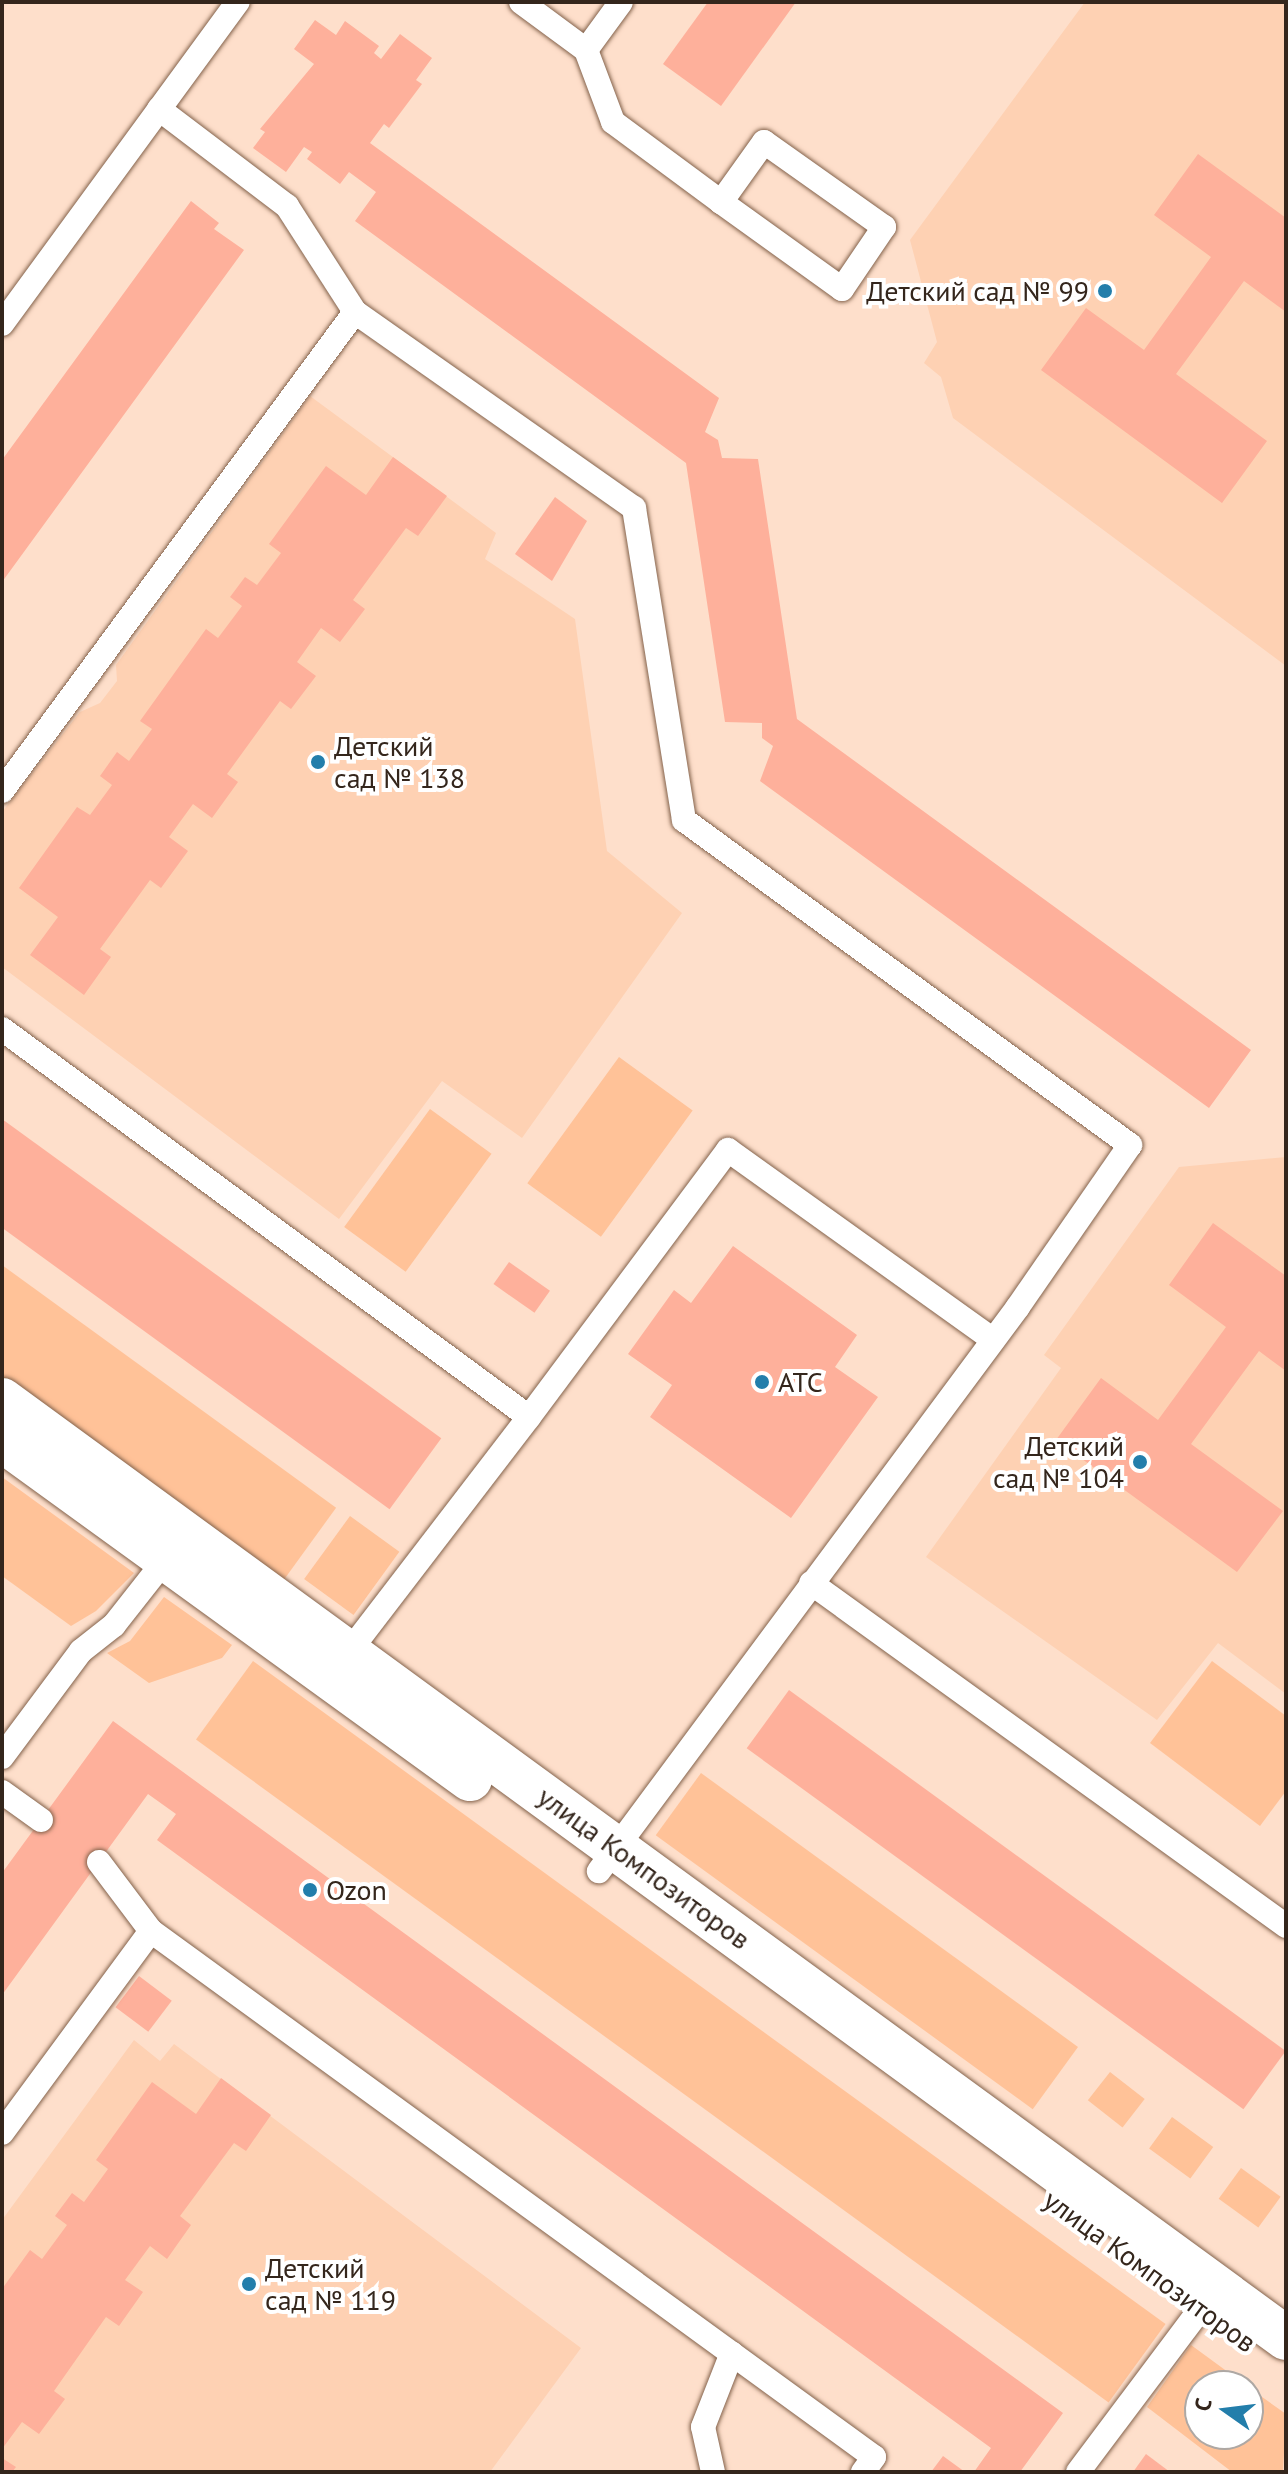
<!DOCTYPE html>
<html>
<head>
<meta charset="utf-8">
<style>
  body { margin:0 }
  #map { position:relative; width:1288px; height:2474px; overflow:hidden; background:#fedfcb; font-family:"PT Sans",sans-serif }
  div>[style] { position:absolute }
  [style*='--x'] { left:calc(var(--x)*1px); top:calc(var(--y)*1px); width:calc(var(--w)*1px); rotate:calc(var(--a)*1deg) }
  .built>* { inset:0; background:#fed1b3 }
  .green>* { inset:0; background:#ffc298; transform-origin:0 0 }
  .building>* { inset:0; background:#feb09b; transform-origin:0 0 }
  .roads { filter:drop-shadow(0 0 2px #83624b) drop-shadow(0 0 2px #83624b) }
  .lane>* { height:24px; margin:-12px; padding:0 12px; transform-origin:12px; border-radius:12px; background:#fff }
  .secondary>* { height:44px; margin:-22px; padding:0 22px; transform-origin:22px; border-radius:22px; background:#fff }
  .dots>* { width:22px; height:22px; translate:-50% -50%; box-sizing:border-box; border:4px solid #fff; border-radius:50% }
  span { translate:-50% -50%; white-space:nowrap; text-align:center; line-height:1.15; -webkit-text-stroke:8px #fff; paint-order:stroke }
  .poi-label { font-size:28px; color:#34261c }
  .right { translate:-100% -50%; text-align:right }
  .left { translate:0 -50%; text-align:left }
  .street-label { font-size:28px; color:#34261c }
  .frame { position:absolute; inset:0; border:4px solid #34261c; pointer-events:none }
  .north { position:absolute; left:1184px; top:2370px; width:80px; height:80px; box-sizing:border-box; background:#fff; border:2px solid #aea8a4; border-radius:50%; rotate:284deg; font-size:22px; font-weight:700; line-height:32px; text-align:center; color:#34261c }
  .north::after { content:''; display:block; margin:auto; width:28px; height:36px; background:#237eab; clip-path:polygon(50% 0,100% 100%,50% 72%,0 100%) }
</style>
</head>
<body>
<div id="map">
  <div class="built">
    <div style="clip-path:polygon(1085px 2px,1286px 2px,1286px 666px,953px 418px,941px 377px,924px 363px,937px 342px,910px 240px)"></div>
    <div style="clip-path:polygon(310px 396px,496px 533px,485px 559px,575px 619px,607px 851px,682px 913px,522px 1138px,442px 1081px,339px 1219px,2px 967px,2px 812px,80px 712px,100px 703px,117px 681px,116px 665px)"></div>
    <div style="clip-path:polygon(1286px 1157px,1286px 1694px,1218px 1643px,1157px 1720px,926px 1557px,1061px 1368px,1044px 1355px,1179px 1167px)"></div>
    <div style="clip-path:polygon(134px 2040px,160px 2061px,174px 2044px,581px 2348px,490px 2472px,2px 2472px,2px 2220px)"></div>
  </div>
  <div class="green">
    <div style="left:619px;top:1057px;width:91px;height:156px;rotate:36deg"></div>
    <div style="left:430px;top:1109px;width:76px;height:146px;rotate:36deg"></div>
    <div style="left:2px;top:1265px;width:413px;height:91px;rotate:36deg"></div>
    <div style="clip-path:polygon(2px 1477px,134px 1573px,96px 1611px,71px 1626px,2px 1576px)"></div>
    <div style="left:350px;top:1516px;width:61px;height:78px;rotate:36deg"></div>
    <div style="clip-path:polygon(164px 1597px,232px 1645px,222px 1658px,149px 1683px,107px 1653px,130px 1641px)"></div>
    <div style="left:253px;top:1661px;width:1128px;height:97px;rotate:36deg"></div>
    <div style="clip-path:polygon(1212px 1661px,1286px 1716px,1286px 1791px,1260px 1826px,1150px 1743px)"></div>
    <div style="left:701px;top:1773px;width:466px;height:77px;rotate:36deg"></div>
    <div style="left:1110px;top:2072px;width:44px;height:36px;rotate:38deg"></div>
    <div style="left:1172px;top:2117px;width:51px;height:39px;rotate:36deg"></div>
    <div style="left:1241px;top:2168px;width:49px;height:38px;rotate:36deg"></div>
    <div style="clip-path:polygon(1191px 2345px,1247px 2386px,1200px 2386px,1200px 2434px,1248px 2434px,1248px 2387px,1286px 2414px,1283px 2472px,1232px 2472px,1147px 2407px)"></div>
  </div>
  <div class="building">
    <div style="clip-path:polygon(708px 2px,796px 2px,721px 106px,663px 64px)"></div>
    <div style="clip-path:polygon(315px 20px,336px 35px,345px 21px,379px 46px,374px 53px,381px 59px,400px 34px,432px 58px,416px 80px,422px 84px,389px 128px,384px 124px,370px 143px,719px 398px,705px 432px,718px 440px,722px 458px,758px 459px,797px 719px,1251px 1050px,1209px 1108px,760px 781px,773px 746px,762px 738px,762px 723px,725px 722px,686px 463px,355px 221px,376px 192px,349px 172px,340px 184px,307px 159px,312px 152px,304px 147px,286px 172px,253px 148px,265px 132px,260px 129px,314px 64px,294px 49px)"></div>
    <div style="clip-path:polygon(1198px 154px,1286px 218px,1286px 312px,1244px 281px,1176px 374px,1267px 441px,1222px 503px,1041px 370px,1086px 308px,1144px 350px,1211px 257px,1154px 215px)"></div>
    <div style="clip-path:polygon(191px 201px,219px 223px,214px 229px,244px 250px,2px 582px,2px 460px)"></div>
    <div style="clip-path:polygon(393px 457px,447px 496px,418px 536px,406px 528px,353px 600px,365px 609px,340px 642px,321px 628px,297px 662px,316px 676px,291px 709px,280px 701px,227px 774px,238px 782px,212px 818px,193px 804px,169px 837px,188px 851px,161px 888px,150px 880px,100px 949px,111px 957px,84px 995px,30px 955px,58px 917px,19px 888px,77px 807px,90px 815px,112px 785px,100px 776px,117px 752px,129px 761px,152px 729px,140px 721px,206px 629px,218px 638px,242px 606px,230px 597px,245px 577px,257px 585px,281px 553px,269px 544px,326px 466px,366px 495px)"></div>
    <div style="clip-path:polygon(555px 497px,587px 521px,552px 581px,515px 554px)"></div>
    <div style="left:2px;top:1119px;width:543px;height:88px;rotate:36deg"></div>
    <div style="clip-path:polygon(1213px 1223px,1286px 1276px,1286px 1371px,1259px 1351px,1191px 1444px,1283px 1511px,1237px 1572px,1056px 1440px,1101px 1378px,1158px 1420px,1226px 1327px,1169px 1285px)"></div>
    <div style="clip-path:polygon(733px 1246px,857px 1335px,835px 1367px,878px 1397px,791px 1518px,650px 1417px,672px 1385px,628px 1354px,674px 1290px,691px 1303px)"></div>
    <div style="left:509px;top:1262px;width:50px;height:27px;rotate:35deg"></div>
    <div style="left:789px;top:1690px;width:614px;height:72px;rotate:36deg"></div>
    <div style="clip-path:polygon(113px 1721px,1063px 2413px,1020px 2472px,974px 2472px,991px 2448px,157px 1840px,176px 1814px,148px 1794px,2px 1995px,2px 1873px)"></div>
    <div style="left:139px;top:1976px;width:41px;height:39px;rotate:37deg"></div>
    <div style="clip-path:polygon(221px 2078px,271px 2115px,246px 2151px,234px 2143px,180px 2216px,191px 2225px,167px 2259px,150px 2246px,125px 2280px,143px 2292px,119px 2326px,106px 2317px,54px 2391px,65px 2399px,39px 2434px,22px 2422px,2px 2449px,2px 2289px,30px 2250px,42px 2259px,67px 2225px,55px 2216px,72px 2193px,84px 2202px,108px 2169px,96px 2160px,152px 2082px,196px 2114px)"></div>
    <div style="clip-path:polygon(1146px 2454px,1170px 2472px,1133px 2472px)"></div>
    <div style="clip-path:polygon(943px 2456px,965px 2472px,931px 2472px)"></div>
    <div style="clip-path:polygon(2px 2458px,16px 2467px,12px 2472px,2px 2472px)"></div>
  </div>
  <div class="roads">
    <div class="lane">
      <div style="--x:521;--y:2;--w:81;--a:36.4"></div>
      <div style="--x:586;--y:50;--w:59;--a:-53.9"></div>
      <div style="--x:586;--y:50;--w:77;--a:69.4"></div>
      <div style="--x:613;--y:122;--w:134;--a:36.5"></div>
      <div style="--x:721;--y:202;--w:149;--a:35.7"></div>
      <div style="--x:842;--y:289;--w:75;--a:-55.9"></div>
      <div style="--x:884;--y:227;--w:147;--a:-144.7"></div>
      <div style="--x:764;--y:142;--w:74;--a:125.6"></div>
      <div style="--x:159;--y:109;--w:161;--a:37.2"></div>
      <div style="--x:287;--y:206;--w:126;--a:57.3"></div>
      <div style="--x:355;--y:312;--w:341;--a:35.1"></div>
      <div style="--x:634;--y:508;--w:316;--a:80.9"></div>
      <div style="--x:684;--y:820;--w:552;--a:36.08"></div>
      <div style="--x:1130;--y:1145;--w:197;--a:124.7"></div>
      <div style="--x:1018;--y:1307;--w:703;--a:126.61"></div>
      <div style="--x:2;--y:324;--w:399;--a:-53.8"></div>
      <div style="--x:2;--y:791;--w:595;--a:-53.61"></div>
      <div style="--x:2;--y:1029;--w:654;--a:36.36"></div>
      <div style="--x:529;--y:1417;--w:307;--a:127.5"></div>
      <div style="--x:529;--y:1417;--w:333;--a:-53.3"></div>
      <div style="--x:728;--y:1150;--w:326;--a:35.6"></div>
      <div style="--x:811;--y:1583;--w:586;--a:35.83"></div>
      <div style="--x:2;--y:1757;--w:132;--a:-53.3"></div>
      <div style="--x:81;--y:1651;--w:42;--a:-38.2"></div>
      <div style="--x:114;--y:1625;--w:95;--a:-51.8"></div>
      <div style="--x:2;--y:1792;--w:48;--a:35.7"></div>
      <div style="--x:99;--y:1862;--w:86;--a:53"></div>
      <div style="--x:2;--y:2133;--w:251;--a:-53.6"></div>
      <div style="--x:151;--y:1931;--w:894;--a:36.04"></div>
      <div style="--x:874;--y:2457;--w:19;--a:126"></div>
      <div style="--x:713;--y:2472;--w:46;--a:-102.5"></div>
      <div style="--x:703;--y:2427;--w:79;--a:-68.6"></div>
      <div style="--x:1078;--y:2472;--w:205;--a:-53.1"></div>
    </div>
    <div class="secondary">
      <div style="--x:2;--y:1400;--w:1590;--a:36.15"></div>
      <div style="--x:2;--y:1440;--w:578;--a:35.92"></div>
    </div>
  </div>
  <div class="dots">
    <div style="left:1105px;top:291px;background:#237eab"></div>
    <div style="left:318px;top:762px;background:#237eab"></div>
    <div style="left:762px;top:1382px;background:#237eab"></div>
    <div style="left:1140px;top:1462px;background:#237eab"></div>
    <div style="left:310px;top:1890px;background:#237eab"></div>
    <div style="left:249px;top:2284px;background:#237eab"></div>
  </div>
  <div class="poi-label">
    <span class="right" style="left:1089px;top:291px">Детский сад № 99</span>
    <span class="left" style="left:334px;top:762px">Детский<br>сад № 138</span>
    <span class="left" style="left:778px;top:1382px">АТС</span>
    <span class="right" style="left:1124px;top:1462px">Детский<br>сад № 104</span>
    <span class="left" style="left:326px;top:1890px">Ozon</span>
    <span class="left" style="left:265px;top:2284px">Детский<br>сад № 119</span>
  </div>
  <div class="street-label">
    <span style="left:644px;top:1868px;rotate:36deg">улица Композиторов</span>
    <span style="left:1150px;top:2271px;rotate:36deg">улица Композиторов</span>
  </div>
  <div class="frame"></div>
  <div class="north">С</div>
</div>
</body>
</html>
